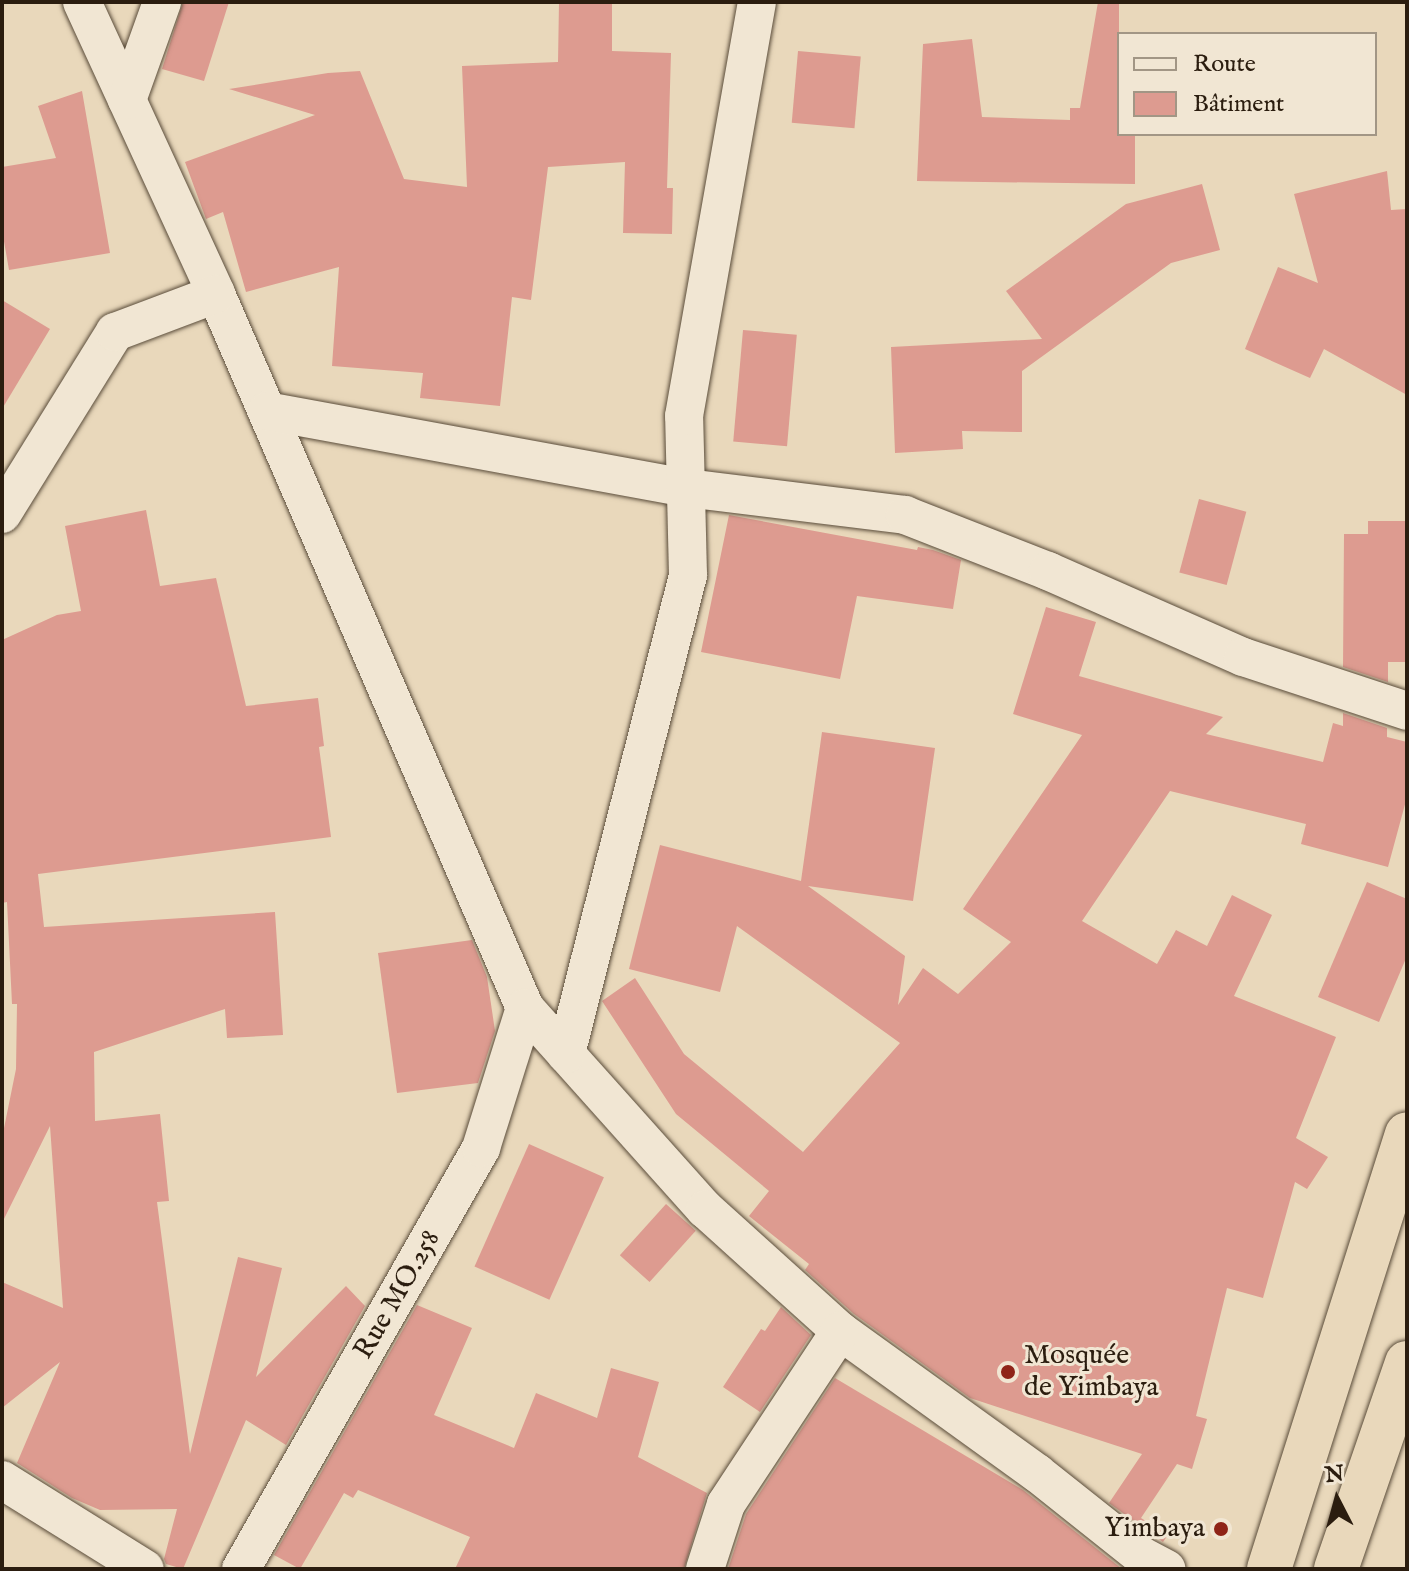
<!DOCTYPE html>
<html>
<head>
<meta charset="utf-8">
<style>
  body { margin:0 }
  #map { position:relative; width:1409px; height:1571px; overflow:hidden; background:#e9d8bb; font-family:"IM FELL English",serif }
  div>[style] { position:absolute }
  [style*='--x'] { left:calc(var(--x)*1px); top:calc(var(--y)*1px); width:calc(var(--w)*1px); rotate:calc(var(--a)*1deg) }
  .building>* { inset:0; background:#dd9b90; transform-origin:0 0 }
  .roads { filter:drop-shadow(0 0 2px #5a4c3a) drop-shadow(0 0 2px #5a4c3a) }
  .street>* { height:38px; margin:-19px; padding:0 19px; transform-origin:19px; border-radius:19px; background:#f1e6d3 }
  .highway>* { height:44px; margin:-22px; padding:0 22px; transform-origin:22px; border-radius:22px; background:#e9d8bb }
  .dots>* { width:22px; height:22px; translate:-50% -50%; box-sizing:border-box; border:4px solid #f1e6d3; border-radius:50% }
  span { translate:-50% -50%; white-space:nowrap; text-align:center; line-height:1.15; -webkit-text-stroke:6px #f1e6d3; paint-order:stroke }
  .street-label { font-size:28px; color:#2b1d0f }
  .poi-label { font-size:28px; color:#2b1d0f }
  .left { translate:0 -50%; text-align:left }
  .right { translate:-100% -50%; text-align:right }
  .frame { position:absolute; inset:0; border:4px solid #2b1d0f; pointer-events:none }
  .legend { position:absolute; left:1117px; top:32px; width:260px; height:104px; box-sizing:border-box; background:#f1e6d3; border:2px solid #a29685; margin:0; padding:10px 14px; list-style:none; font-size:24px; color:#2b1d0f }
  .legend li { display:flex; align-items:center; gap:16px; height:40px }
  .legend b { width:40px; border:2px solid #a29685 }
  .north { position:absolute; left:1297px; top:1459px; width:80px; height:80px; -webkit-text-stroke:6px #f1e6d3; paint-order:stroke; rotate:354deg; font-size:22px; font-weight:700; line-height:32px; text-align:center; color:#2b1d0f }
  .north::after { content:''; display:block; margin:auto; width:28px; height:36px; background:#2b1d0f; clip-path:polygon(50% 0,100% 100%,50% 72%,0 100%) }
</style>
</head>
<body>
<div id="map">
  <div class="building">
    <div style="clip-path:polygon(183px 2px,229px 2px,204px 81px,162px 69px)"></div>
    <div style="clip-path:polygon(559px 2px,612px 2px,612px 51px,671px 53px,667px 188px,673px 188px,672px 234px,623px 233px,625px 162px,548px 167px,531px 300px,512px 297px,500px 406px,420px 398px,423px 373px,332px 366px,339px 267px,246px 292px,223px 212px,206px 219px,185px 162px,315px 115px,229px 89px,328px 73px,360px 71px,404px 179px,467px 187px,462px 66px,558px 62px)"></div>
    <div style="clip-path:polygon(1098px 2px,1119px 2px,1119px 134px,1135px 134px,1135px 184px,917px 181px,923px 44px,972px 39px,982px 117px,1070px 120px,1070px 108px,1080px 108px)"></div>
    <div style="left:798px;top:51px;width:63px;height:72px;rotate:5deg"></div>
    <div style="clip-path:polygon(82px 91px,110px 253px,9px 270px,2px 230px,2px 167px,56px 158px,38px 106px)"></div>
    <div style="clip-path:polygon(1387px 171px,1391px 210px,1407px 209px,1407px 395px,1324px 349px,1310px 378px,1245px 349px,1278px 267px,1318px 283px,1294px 194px)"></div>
    <div style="clip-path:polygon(1202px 184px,1220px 250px,1171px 263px,1022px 371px,1022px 432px,962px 431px,963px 449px,895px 453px,891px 347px,1042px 339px,1006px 291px,1126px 204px)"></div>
    <div style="clip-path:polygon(2px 300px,50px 329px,2px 409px)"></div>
    <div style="left:743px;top:330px;width:54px;height:112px;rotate:5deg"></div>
    <div style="left:1199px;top:499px;width:49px;height:76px;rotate:15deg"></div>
    <div style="clip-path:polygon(146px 510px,160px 586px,216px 578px,246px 706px,318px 698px,324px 746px,319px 747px,331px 837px,38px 874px,44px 927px,275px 912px,283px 1035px,227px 1038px,225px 1009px,94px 1052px,95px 1121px,160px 1114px,169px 1201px,157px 1202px,190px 1454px,238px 1257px,282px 1268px,256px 1377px,346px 1286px,365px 1306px,286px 1445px,246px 1420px,183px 1569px,166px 1564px,164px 1559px,177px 1509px,100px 1510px,72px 1498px,17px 1463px,60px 1362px,2px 1408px,2px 1282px,63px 1308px,50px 1126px,2px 1223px,2px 1138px,16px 1069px,17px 1004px,12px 1004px,7px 902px,2px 903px,2px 640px,57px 615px,81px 611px,65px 526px)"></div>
    <div style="clip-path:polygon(729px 515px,917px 550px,918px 547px,933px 550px,961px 560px,953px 609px,857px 596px,840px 679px,701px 652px)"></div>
    <div style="clip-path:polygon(1368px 521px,1407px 521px,1407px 662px,1388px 662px,1388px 682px,1343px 667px,1344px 534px,1368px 534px)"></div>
    <div style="clip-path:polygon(1046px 607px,1096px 622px,1079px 676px,1223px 717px,1206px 734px,1323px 762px,1333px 723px,1343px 726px,1343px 713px,1387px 728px,1387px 737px,1407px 742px,1407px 797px,1388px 867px,1301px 844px,1306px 824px,1170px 791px,1082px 921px,1157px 964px,1176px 930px,1207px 946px,1232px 895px,1272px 915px,1234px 996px,1336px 1037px,1296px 1138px,1328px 1157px,1307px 1189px,1295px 1182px,1263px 1298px,1227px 1288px,1196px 1416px,1207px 1419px,1192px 1469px,1177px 1464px,1141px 1518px,1168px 1535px,1163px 1542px,1109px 1503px,1142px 1454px,970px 1398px,854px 1314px,805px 1270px,809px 1264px,749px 1216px,769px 1191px,676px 1114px,602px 1001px,635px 978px,684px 1054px,803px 1152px,900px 1043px,737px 926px,720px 992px,629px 969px,660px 845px,801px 881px,822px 732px,935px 748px,913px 901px,808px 886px,905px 956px,898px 1005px,923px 968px,958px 994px,1011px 942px,963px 909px,1082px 735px,1013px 714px)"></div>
    <div style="clip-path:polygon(1367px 882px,1407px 899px,1407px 956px,1379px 1022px,1318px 997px)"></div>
    <div style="clip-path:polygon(472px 940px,487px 977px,495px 1031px,478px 1083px,397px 1093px,378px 953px)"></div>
    <div style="left:529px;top:1144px;width:82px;height:134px;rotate:24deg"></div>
    <div style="left:666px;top:1204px;width:40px;height:69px;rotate:42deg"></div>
    <div style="clip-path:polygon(417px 1305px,472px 1328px,434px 1415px,514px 1448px,536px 1393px,597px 1418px,611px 1368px,659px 1382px,638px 1457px,707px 1493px,684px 1569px,455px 1569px,470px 1537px,358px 1490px,353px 1498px,344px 1493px,300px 1569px,274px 1555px)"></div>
    <div style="clip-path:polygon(781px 1307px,811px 1335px,760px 1412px,723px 1387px,761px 1329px,765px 1331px)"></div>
    <div style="clip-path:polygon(835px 1378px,1023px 1490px,1122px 1569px,728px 1569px,746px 1514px)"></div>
  </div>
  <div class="roads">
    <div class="street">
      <div style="--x:82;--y:2;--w:321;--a:65.3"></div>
      <div style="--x:216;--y:294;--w:778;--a:66.6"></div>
      <div style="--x:525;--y:1008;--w:270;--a:48.2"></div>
      <div style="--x:705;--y:1209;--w:182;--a:42.1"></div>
      <div style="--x:840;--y:1331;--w:243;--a:35.8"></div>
      <div style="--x:1037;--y:1473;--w:132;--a:38.5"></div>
      <div style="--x:1140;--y:1555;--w:30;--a:28"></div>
      <div style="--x:127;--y:100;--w:104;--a:-70.3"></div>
      <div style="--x:267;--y:411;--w:426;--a:10.4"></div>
      <div style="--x:686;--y:488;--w:221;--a:7"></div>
      <div style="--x:905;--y:515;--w:154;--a:21.4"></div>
      <div style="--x:1048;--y:571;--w:213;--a:23.8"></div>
      <div style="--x:1243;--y:657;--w:173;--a:18.2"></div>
      <div style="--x:2;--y:514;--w:214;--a:-58.2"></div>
      <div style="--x:115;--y:332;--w:108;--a:-20.6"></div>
      <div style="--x:566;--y:1054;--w:494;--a:-75.7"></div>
      <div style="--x:688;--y:575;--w:159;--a:-91.4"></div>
      <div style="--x:684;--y:416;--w:420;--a:-80"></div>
      <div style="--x:2;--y:1480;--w:168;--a:31.9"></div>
      <div style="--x:241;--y:1569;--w:485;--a:-60.3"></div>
      <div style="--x:481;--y:1148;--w:147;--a:-72.6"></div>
      <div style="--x:705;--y:1569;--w:68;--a:-72.1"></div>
      <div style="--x:726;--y:1504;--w:207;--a:-56.6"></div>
    </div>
    <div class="highway">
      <div style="--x:1269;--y:1569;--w:456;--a:-72.4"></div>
      <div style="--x:1336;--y:1569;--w:218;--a:-71"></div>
    </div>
  </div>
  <div class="dots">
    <div style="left:1008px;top:1372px;background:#8f2418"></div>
    <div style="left:1221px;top:1529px;background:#8f2418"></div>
  </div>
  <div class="street-label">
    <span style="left:398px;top:1295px;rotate:-60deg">Rue MO.258</span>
  </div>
  <div class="poi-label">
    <span class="left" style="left:1024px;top:1372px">Mosquée<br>de Yimbaya</span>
    <span class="right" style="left:1205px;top:1529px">Yimbaya</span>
  </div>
  <div class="frame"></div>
  <ul class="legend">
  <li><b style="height:10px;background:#f1e6d3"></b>Route</li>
  <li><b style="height:22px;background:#dd9b90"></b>Bâtiment</li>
  </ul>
  <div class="north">N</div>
</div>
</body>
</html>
